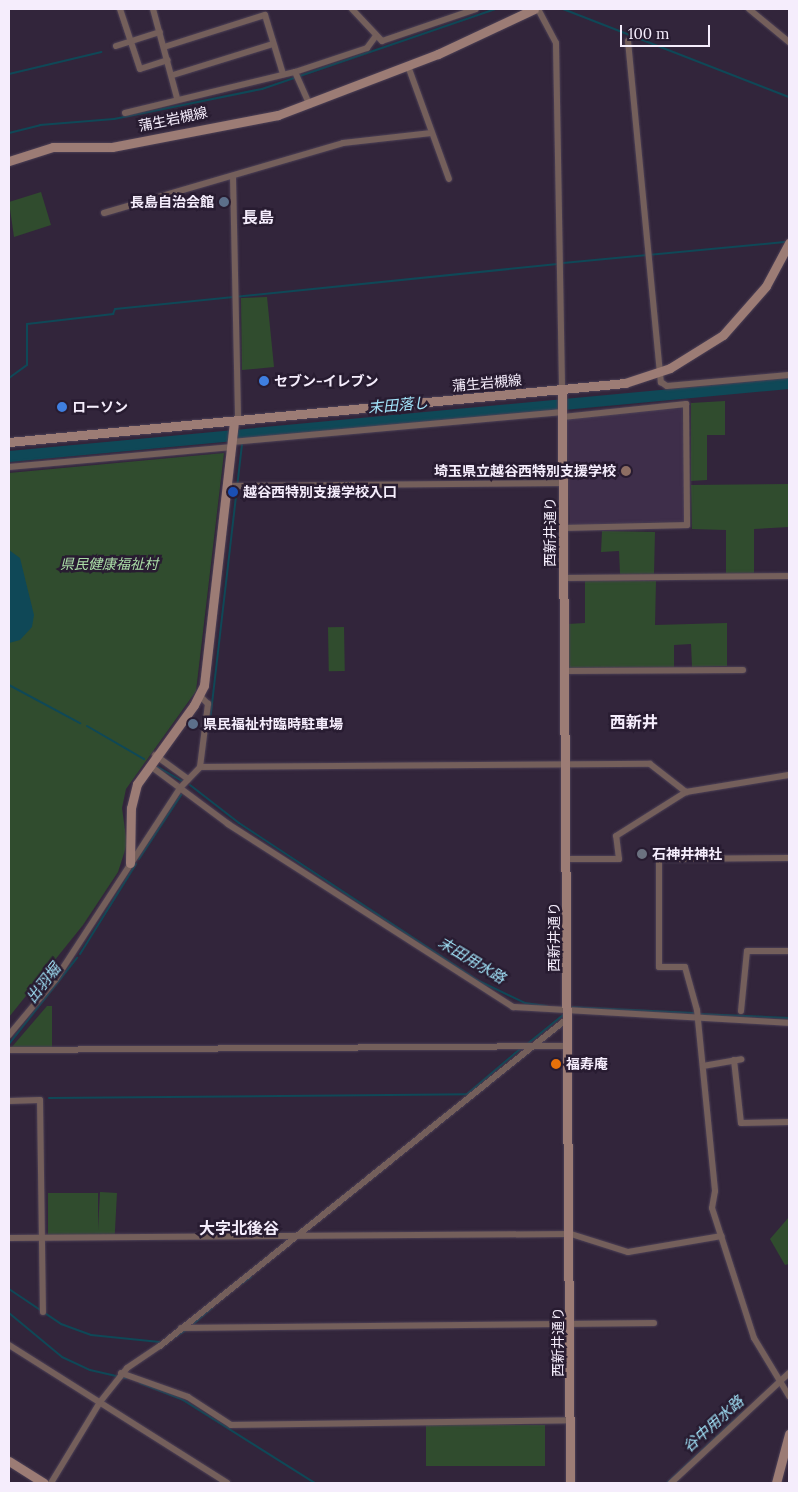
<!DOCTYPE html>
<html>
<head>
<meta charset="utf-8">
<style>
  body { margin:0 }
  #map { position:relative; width:798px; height:1492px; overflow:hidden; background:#32253b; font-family:Lora,"Noto Sans JP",serif }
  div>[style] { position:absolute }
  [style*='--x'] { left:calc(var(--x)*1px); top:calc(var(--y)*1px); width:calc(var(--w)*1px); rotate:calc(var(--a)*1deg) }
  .built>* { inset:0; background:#3e2e4a; transform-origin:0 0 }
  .green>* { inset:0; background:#304c2e; transform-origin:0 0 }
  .water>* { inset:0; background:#0f4857 }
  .stream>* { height:2px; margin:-1px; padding:0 1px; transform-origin:1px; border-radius:1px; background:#0f4857 }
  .river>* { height:11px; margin:-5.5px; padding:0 5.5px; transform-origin:5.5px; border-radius:5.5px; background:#0f4857 }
  .roads { filter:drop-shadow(0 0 1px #4d4156) drop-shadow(0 0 1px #4d4156) }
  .street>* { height:6px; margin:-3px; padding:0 3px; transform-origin:3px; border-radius:3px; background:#745f5b }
  .secondary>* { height:9px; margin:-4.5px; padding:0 4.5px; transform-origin:4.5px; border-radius:4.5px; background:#9c7c75 }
  .dots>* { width:14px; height:14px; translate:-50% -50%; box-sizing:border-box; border:2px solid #281c31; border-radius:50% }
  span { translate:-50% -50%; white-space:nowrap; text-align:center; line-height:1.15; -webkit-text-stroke:5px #281c31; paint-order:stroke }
  .street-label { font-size:14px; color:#f5edfc }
  .poi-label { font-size:14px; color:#f5edfc; font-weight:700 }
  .right { translate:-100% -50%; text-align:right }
  .left { translate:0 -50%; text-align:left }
  .park-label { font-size:14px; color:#aadda7; font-style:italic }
  .water-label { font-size:15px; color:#a2e4fa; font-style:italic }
  .quarter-label { font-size:16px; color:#f5edfc; font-weight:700 }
  .frame { position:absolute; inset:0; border:10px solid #f5edfc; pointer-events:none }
  .scale { position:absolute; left:620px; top:25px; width:90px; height:22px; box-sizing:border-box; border:2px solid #f5edfc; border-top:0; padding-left:6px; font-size:15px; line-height:18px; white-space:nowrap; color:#f5edfc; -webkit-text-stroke:4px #281c31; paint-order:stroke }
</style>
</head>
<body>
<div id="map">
  <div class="built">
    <div style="left:682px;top:409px;width:112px;height:116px;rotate:88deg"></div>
  </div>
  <div class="green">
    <div style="clip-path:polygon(41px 192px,51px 225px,14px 237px,9px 202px)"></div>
    <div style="clip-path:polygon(267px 297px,274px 367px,242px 370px,241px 298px)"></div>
    <div style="clip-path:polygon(725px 401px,725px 435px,707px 435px,707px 480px,691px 481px,691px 403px)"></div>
    <div style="clip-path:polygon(224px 453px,196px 691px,126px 789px,122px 808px,127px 844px,118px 872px,83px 925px,9px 1017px,9px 473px)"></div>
    <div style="clip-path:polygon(789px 484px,789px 527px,754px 529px,754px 573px,726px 574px,726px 530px,692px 529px,691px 485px)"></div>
    <div style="clip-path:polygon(602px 531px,655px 532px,654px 574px,620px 574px,619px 551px,601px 552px)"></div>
    <div style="clip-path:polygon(585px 581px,656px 581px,655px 625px,727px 623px,727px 666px,692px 667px,691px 644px,674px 645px,674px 667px,568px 668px,568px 624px,585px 623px)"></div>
    <div style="left:344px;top:627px;width:44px;height:16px;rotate:89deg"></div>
    <div style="clip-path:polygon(47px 1006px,52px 1006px,52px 1049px,11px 1048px)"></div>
    <div style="left:100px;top:1192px;width:17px;height:43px;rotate:3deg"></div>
    <div style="left:48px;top:1193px;width:50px;height:43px"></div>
    <div style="clip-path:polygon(789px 1217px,789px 1264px,785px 1265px,770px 1239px)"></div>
    <div style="left:545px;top:1425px;width:41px;height:119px;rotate:90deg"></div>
  </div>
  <div class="water">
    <div style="clip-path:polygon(9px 550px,20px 558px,34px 615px,32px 627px,20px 640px,9px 643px)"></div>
  </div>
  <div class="stream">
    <div style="--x:563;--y:9;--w:243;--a:21.3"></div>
    <div style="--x:9;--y:74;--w:95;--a:-13.4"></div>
    <div style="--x:9;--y:133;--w:32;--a:-14"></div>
    <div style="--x:40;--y:125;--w:74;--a:-4.6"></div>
    <div style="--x:114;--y:119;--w:151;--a:-11.5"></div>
    <div style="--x:262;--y:89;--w:246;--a:-18.9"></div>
    <div style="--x:563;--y:263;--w:225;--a:-5.4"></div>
    <div style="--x:9;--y:378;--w:22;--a:-36"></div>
    <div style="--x:27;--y:365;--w:41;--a:-90"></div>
    <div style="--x:27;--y:324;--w:87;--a:-6.6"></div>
    <div style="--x:113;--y:314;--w:5;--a:-68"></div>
    <div style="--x:115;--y:309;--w:445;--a:-5.8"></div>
    <div style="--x:9;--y:685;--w:81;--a:28.2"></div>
    <div style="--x:210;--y:721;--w:289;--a:-83.4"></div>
    <div style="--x:87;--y:726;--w:66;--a:30.1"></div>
    <div style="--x:156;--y:766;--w:30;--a:30"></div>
    <div style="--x:190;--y:785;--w:62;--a:37.8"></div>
    <div style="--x:239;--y:823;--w:285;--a:33.4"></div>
    <div style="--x:477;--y:980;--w:53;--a:25.6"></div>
    <div style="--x:525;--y:1003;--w:22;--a:8"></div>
    <div style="--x:139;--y:859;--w:77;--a:-56.7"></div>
    <div style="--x:80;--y:954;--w:106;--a:-58.1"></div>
    <div style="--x:569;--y:1007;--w:125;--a:2.7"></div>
    <div style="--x:699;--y:1014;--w:90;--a:2.5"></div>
    <div style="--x:9;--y:1044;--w:110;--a:-51.7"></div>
    <div style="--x:526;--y:1045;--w:48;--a:-39"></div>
    <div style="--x:467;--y:1094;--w:70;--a:-40.3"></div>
    <div style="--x:49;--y:1098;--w:421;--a:-0.5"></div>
    <div style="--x:241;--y:1284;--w:12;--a:-35"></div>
    <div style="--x:9;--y:1289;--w:63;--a:33.9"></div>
    <div style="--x:61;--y:1324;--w:32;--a:20"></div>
    <div style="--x:91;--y:1335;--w:69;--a:5.8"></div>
    <div style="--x:9;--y:1313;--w:69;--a:39.7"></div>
    <div style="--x:62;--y:1357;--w:31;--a:25"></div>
    <div style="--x:90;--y:1370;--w:37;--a:13"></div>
    <div style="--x:191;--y:1326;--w:28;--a:-41"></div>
    <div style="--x:167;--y:1342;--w:22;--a:-32"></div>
    <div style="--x:140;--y:1383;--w:46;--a:21.6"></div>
    <div style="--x:183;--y:1400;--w:156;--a:32.2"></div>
    <div style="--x:667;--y:1483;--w:103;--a:-43"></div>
  </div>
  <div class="river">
    <div style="--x:9;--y:456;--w:783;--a:-5.35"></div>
  </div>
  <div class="roads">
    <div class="street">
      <div style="--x:120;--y:9;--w:63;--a:71.6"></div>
      <div style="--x:140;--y:69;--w:29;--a:-18"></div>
      <div style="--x:153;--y:9;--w:92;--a:74.9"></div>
      <div style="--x:352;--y:9;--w:44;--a:46.8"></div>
      <div style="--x:382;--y:41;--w:99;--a:-18.8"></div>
      <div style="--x:538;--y:9;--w:38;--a:62"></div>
      <div style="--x:556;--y:43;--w:348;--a:89"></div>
      <div style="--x:749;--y:9;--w:52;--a:39.5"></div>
      <div style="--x:628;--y:41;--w:343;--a:84.5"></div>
      <div style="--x:661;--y:382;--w:7;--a:34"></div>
      <div style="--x:667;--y:386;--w:122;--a:-5.2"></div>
      <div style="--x:116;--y:46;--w:46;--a:-17.7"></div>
      <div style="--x:164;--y:47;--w:106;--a:-17.6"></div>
      <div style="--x:265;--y:15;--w:62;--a:73"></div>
      <div style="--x:408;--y:66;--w:120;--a:70.1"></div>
      <div style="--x:295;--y:72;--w:76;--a:-18.4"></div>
      <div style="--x:367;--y:48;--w:14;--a:-54"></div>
      <div style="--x:173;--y:75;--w:105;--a:-17.2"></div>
      <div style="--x:125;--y:113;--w:175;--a:-13.6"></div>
      <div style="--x:295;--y:72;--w:36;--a:66"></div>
      <div style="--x:233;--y:177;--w:239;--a:88.8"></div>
      <div style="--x:238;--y:416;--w:7;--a:117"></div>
      <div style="--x:104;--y:213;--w:249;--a:-16.3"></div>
      <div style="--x:343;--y:143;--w:89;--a:-6.5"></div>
      <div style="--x:563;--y:417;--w:124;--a:-6"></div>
      <div style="--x:686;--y:404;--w:121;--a:89.5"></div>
      <div style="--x:687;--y:525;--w:122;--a:178.6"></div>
      <div style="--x:232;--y:442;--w:332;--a:-5.2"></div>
      <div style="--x:9;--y:467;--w:224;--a:-5.1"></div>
      <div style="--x:228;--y:486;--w:336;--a:-0.5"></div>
      <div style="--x:564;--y:578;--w:225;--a:-0.5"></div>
      <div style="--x:565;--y:671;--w:178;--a:-0.3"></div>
      <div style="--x:155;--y:755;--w:41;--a:36"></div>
      <div style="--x:200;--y:767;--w:450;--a:-0.4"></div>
      <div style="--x:650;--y:764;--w:46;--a:37.9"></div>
      <div style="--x:153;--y:768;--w:94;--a:36.7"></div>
      <div style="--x:228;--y:824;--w:339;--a:32.7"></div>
      <div style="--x:513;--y:1007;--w:276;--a:3.3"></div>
      <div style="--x:789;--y:858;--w:130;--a:179.6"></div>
      <div style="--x:659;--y:859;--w:108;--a:90"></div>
      <div style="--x:659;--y:967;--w:26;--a:0"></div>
      <div style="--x:685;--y:967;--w:45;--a:74.4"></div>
      <div style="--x:697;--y:1010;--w:182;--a:84.3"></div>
      <div style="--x:715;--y:1191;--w:17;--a:100"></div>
      <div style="--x:712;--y:1208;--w:137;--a:72.1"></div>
      <div style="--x:754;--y:1338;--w:68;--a:58.9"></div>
      <div style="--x:567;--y:859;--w:52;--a:0"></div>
      <div style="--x:619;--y:859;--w:23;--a:-97"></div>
      <div style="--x:616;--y:836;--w:83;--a:-32.2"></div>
      <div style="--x:686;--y:792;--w:104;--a:-9.4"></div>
      <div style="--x:741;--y:1011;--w:60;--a:-84.3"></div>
      <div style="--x:747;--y:951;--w:42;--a:0"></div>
      <div style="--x:9;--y:1035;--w:72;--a:-50.1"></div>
      <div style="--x:55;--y:980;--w:229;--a:-56.9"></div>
      <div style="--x:180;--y:788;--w:29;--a:-46"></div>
      <div style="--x:200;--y:767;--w:64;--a:-82.8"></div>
      <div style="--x:208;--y:704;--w:11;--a:-135"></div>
      <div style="--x:9;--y:1050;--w:559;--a:-0.41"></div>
      <div style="--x:734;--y:1060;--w:63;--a:83.7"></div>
      <div style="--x:741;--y:1123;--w:48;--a:-1.2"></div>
      <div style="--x:703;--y:1066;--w:39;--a:-10"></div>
      <div style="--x:9;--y:1101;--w:31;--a:-2"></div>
      <div style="--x:40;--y:1100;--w:212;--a:89.2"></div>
      <div style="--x:9;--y:1238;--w:562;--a:-0.41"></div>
      <div style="--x:571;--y:1234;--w:60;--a:17.5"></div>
      <div style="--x:628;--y:1252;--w:95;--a:-9.7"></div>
      <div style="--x:181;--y:1328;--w:473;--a:-0.6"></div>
      <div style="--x:9;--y:1345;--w:258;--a:32.3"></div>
      <div style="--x:121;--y:1373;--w:71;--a:19.7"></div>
      <div style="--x:188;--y:1397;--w:51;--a:33.1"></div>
      <div style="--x:231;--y:1425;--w:340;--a:-0.8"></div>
      <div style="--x:51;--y:1483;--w:95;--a:-58.8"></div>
      <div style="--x:100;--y:1402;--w:43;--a:-51.5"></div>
      <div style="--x:127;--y:1368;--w:40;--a:-34"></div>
      <div style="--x:160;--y:1346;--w:523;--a:-38.8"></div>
      <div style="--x:671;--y:1483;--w:161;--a:-43"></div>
    </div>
    <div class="secondary">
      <div style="--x:9;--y:161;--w:46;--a:-17.7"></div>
      <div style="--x:53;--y:147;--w:59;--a:0"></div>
      <div style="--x:112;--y:147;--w:169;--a:-10.9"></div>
      <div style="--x:278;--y:115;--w:171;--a:-20.9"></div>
      <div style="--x:438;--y:54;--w:106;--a:-25.1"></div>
      <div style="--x:562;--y:391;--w:1092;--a:89.58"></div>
      <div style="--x:9;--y:442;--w:619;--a:-5.47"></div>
      <div style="--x:625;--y:383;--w:47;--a:-18.4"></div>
      <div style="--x:670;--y:368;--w:62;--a:-31.9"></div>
      <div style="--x:723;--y:335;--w:65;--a:-48.7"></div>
      <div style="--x:766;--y:286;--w:49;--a:-61.9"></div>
      <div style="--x:130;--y:863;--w:55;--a:-89"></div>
      <div style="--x:131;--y:808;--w:25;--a:-76"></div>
      <div style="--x:137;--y:784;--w:97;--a:-54.2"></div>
      <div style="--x:194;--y:705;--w:22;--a:-63"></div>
      <div style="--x:204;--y:685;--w:265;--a:-83.5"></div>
      <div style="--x:9;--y:1461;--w:41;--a:32.2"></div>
      <div style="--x:776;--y:1483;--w:51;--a:-75.1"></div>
    </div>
  </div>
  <div class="dots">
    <div style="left:224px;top:202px;background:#5c6f8a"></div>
    <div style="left:264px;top:381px;background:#3f7fe0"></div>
    <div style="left:62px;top:407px;background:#3f7fe0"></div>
    <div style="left:626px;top:471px;background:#8d6e63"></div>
    <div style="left:233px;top:492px;background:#1a4fb4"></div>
    <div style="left:193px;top:724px;background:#5c6f8a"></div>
    <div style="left:642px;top:854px;background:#6b7280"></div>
    <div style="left:556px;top:1064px;background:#e8710a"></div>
  </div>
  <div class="street-label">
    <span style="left:173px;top:119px;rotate:-12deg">蒲生岩槻線</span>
    <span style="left:487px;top:383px;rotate:-5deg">蒲生岩槻線</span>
    <span style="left:550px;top:532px;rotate:-90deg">西新井通り</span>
    <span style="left:554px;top:937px;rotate:-90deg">西新井通り</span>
    <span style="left:558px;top:1342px;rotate:-90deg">西新井通り</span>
  </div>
  <div class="poi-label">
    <span class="right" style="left:214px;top:202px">長島自治会館</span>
    <span class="left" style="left:274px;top:381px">セブン-イレブン</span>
    <span class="left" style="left:72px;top:407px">ローソン</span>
    <span class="right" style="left:616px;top:471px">埼玉県立越谷西特別支援学校</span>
    <span class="left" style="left:243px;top:492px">越谷西特別支援学校入口</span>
    <span class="left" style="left:203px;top:724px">県民福祉村臨時駐車場</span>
    <span class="left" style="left:652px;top:854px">石神井神社</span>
    <span class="left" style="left:566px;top:1064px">福寿庵</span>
  </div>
  <div class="park-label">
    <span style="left:109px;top:564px">県民健康福祉村</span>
  </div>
  <div class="water-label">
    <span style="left:398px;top:405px;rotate:-5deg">末田落し</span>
    <span style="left:472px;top:960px;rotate:31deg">末田用水路</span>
    <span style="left:43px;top:983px;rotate:-52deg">出羽堀</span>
    <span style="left:713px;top:1424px;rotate:-42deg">谷中用水路</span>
  </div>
  <div class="quarter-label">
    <span style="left:258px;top:217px">長島</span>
    <span style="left:634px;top:722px">西新井</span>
    <span style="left:239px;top:1228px">大字北後谷</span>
  </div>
  <div class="frame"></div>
  <div class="scale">100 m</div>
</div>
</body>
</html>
